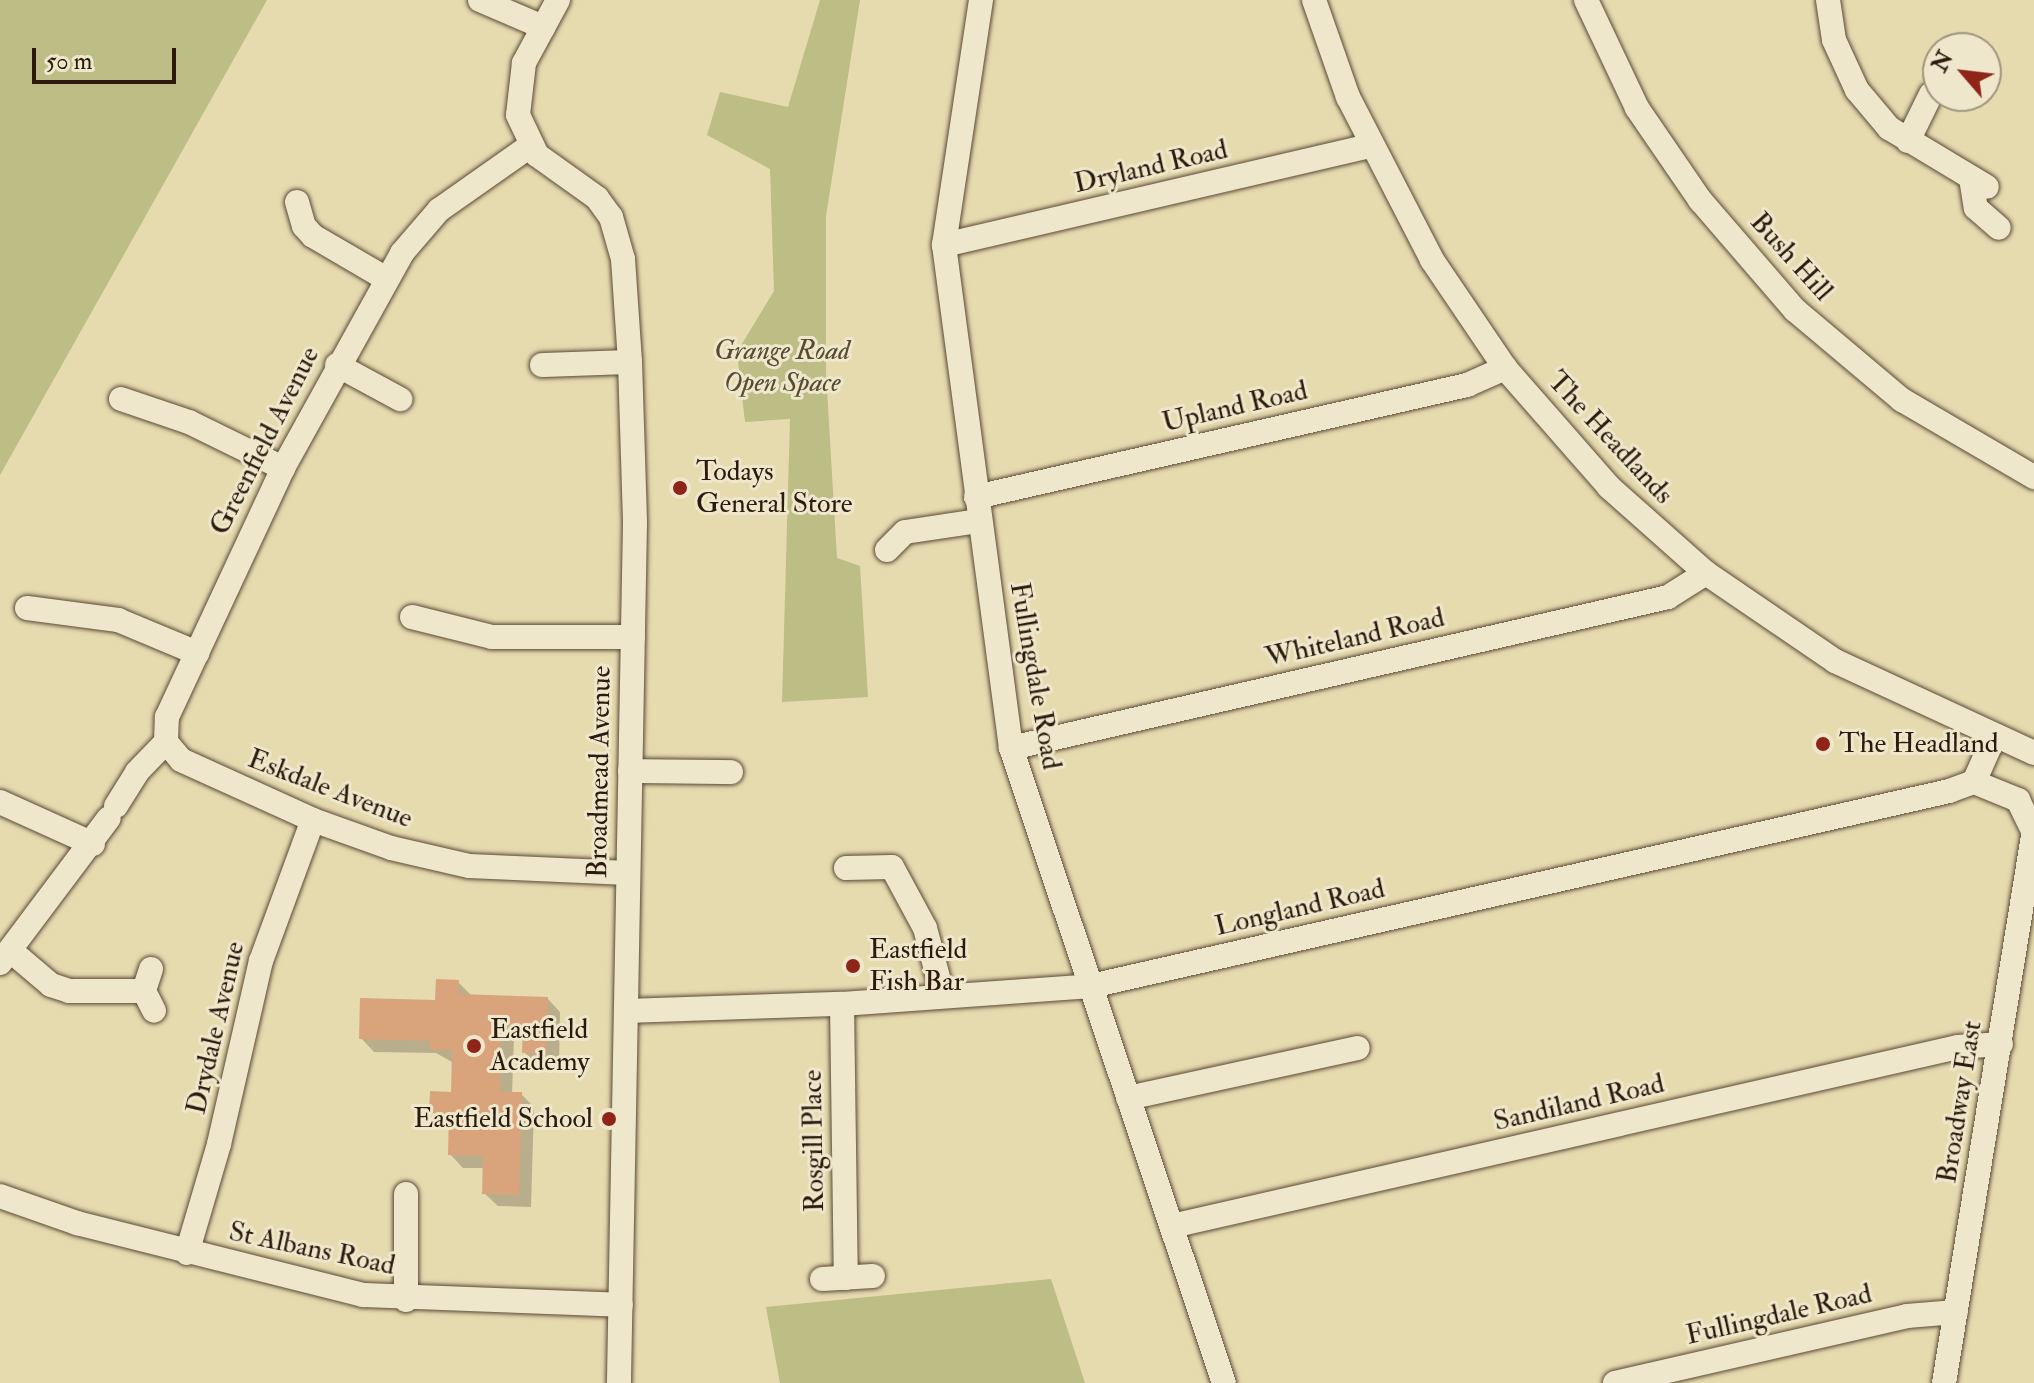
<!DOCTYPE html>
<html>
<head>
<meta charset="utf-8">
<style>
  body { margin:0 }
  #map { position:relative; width:2034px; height:1383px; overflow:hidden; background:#e6daaf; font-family:"IM FELL Double Pica",serif }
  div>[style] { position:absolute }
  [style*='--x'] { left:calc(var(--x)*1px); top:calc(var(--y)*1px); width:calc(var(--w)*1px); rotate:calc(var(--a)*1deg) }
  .green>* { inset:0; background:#bdbd86 }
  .shadow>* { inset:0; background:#0003 }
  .building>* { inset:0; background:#d9a37c }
  .roads { filter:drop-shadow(0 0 2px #5a4a36) drop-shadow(0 0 2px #5a4a36) }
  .minor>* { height:24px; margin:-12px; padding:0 12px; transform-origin:12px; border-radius:12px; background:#efe7cb }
  .dots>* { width:22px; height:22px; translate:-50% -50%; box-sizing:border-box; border:4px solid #efe7cb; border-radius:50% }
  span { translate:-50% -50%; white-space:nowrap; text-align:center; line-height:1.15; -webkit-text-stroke:6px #efe7cb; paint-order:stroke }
  .street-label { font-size:28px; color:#2b1a0d }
  .park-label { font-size:28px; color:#574b31; font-style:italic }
  .poi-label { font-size:28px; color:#2b1a0d }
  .left { translate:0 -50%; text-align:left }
  .right { translate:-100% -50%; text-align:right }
  .north { position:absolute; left:1922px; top:32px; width:80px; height:80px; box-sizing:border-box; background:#efe7cb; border:2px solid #a1957f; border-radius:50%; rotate:298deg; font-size:22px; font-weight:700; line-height:32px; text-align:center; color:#2b1a0d }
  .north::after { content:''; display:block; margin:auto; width:28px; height:36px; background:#8f2418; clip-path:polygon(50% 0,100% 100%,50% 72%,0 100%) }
  .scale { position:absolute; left:32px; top:48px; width:144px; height:36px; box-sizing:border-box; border:4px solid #2b1a0d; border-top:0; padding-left:10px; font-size:24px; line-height:28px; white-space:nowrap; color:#2b1a0d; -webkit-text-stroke:6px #efe7cb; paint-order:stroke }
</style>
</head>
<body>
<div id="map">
  <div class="green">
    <div style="clip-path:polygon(0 0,267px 0,0 475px)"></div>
    <div style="clip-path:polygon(820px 0,860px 0,826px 216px,826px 373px,837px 558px,860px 566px,868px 697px,782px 702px,790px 419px,745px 422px,737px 352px,774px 291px,770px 169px,707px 135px,720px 92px,788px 107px)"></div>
    <div style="clip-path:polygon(1051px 1279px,1085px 1383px,780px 1383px,766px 1307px)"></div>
  </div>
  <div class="shadow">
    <div style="clip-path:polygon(458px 982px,471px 995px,547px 998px,560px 1012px,559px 1066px,538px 1065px,524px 1052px,525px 1038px,514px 1037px,512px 1094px,521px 1094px,534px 1107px,531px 1207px,498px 1206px,484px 1193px,485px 1168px,463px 1168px,450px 1154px,451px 1125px,432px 1112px,453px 1094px,454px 1063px,436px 1053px,374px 1052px,361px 1038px,437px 1002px)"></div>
  </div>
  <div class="building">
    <div style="clip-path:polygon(436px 979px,459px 980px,458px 994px,548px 997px,546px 1053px,522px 1053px,523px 1025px,501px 1025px,500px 1092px,522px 1092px,519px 1195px,482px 1194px,483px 1156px,448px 1155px,449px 1113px,429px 1113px,430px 1091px,451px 1092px,452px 1050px,430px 1050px,430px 1041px,359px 1039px,360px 998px,435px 1000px)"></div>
  </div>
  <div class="roads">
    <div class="minor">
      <div style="--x:480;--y:0;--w:69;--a:23.2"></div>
      <div style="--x:558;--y:0;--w:72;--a:118.4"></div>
      <div style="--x:524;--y:63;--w:52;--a:96.6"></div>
      <div style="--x:518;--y:115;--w:44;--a:64.6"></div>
      <div style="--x:537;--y:155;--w:74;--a:35.6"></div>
      <div style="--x:597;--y:198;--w:24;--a:54"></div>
      <div style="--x:611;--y:217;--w:44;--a:74.1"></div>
      <div style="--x:623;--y:259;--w:103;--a:86.1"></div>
      <div style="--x:630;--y:362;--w:161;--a:88.2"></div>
      <div style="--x:635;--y:523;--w:860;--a:91.07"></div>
      <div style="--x:981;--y:0;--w:248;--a:98.6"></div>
      <div style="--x:944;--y:245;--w:507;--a:82.41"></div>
      <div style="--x:1011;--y:748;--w:670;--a:71.46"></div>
      <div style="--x:1314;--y:0;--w:103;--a:70.7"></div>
      <div style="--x:1348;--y:97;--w:183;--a:62.7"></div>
      <div style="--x:1432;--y:260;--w:130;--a:55.9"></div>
      <div style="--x:1505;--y:368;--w:158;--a:48.8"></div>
      <div style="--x:1609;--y:487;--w:130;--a:41.6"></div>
      <div style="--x:1706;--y:573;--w:156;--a:34.3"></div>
      <div style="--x:1835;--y:661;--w:219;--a:24.8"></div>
      <div style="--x:1586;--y:0;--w:119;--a:64.7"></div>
      <div style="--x:1637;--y:108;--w:112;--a:55.6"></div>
      <div style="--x:1700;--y:200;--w:145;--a:49.2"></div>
      <div style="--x:1795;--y:310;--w:140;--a:40.1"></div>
      <div style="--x:1902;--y:400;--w:153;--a:30.3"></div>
      <div style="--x:1828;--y:0;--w:40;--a:81.5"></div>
      <div style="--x:1834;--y:40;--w:55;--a:65.3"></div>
      <div style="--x:1857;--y:90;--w:50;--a:49.9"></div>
      <div style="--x:1889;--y:128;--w:114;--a:31"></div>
      <div style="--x:1908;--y:141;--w:52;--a:-63.9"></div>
      <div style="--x:1971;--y:178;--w:30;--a:81"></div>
      <div style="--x:1976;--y:208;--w:30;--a:41"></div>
      <div style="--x:297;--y:202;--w:25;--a:74"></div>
      <div style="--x:304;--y:226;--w:13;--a:48"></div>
      <div style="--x:313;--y:236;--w:86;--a:30.2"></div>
      <div style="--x:944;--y:245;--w:437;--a:-13.1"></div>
      <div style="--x:337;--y:365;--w:72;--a:28.4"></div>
      <div style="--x:542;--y:365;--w:88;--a:-2"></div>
      <div style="--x:121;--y:399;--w:72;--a:18.7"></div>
      <div style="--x:189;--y:422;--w:105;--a:26.1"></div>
      <div style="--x:976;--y:497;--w:504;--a:-12.85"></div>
      <div style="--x:1467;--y:385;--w:42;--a:-24.1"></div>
      <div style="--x:887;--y:550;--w:25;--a:-45"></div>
      <div style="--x:905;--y:532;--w:75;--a:-8.5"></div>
      <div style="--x:27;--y:608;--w:92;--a:7.5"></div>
      <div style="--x:118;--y:620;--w:86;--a:22.7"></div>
      <div style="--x:412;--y:617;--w:82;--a:14"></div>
      <div style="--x:492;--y:637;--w:141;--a:0"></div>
      <div style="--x:166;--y:742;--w:23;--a:50"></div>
      <div style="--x:181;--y:760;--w:145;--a:24.4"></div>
      <div style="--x:313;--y:820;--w:83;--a:19.7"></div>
      <div style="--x:391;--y:848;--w:80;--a:13"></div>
      <div style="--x:469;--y:866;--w:159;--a:2.5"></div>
      <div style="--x:1011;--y:748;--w:674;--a:-12.94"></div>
      <div style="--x:1668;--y:597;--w:45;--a:-32.3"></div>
      <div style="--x:630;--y:771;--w:101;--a:0.6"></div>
      <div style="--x:1974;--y:782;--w:48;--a:22.2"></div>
      <div style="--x:2018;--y:800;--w:37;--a:64"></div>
      <div style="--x:0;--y:802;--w:102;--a:24.3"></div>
      <div style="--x:116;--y:806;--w:40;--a:-58"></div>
      <div style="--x:137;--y:772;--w:42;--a:-46"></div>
      <div style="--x:166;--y:742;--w:25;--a:-88"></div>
      <div style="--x:167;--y:717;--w:275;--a:-65"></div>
      <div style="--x:283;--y:468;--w:246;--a:-61"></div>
      <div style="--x:402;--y:253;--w:57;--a:-49.3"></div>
      <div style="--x:439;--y:210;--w:111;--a:-35.1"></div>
      <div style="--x:846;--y:868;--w:46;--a:-1.2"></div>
      <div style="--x:892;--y:867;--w:69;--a:61.6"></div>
      <div style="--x:925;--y:928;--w:70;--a:75.2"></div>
      <div style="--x:11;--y:951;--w:52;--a:40.4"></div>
      <div style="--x:51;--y:985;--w:19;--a:18"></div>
      <div style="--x:69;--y:991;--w:75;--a:0"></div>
      <div style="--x:0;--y:963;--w:181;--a:-53.1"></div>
      <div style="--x:151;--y:969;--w:23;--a:108"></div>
      <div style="--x:144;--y:991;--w:22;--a:63"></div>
      <div style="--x:842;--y:1004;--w:274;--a:89.2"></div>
      <div style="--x:626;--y:1011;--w:216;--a:-1.9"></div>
      <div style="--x:842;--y:1004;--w:250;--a:-4.1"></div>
      <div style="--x:1091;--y:986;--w:880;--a:-12.8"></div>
      <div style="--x:1949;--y:791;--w:27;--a:-20"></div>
      <div style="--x:1974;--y:782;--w:49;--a:-66"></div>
      <div style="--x:1128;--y:1098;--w:235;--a:-12.3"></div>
      <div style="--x:0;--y:1196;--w:82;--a:19.3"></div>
      <div style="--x:77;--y:1223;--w:295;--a:14.1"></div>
      <div style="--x:363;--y:1295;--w:258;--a:2.2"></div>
      <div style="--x:1172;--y:1226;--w:806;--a:-12.83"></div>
      <div style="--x:1958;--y:1047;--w:43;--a:-4"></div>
      <div style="--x:187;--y:1253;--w:114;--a:-73.6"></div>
      <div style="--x:219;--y:1144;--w:188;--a:-77.1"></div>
      <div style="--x:261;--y:961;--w:150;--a:-69.8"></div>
      <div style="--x:822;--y:1279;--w:51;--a:-3.4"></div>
      <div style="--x:406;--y:1300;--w:106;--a:-90"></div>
      <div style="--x:1615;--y:1383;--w:300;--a:-12.9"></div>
      <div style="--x:1907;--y:1316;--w:49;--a:-4.7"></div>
      <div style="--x:1944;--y:1383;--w:560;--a:-80.76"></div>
    </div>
  </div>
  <div class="dots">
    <div style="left:680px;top:488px;background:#8f2418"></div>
    <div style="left:1823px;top:744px;background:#8f2418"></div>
    <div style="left:853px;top:966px;background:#8f2418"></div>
    <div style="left:474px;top:1046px;background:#8f2418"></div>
    <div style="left:609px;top:1119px;background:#8f2418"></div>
  </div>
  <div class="street-label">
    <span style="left:1151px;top:167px;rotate:-13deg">Dryland Road</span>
    <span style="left:1791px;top:257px;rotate:48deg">Bush Hill</span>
    <span style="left:1235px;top:407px;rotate:-13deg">Upland Road</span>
    <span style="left:1610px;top:438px;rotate:47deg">The Headlands</span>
    <span style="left:265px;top:441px;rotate:-63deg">Greenfield Avenue</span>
    <span style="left:1355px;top:638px;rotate:-13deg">Whiteland Road</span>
    <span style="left:1035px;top:676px;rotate:80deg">Fullingdale Road</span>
    <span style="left:600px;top:772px;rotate:-89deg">Broadmead Avenue</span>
    <span style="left:330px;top:789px;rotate:21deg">Eskdale Avenue</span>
    <span style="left:1300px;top:908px;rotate:-13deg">Longland Road</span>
    <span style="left:216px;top:1028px;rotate:-77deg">Drydale Avenue</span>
    <span style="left:1960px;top:1102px;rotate:-81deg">Broadway East</span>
    <span style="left:1579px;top:1103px;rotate:-13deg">Sandiland Road</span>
    <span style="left:814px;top:1141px;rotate:-91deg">Rosgill Place</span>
    <span style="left:312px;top:1249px;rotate:12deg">St Albans Road</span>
    <span style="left:1779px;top:1315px;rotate:-13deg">Fullingdale Road</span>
  </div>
  <div class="park-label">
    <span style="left:782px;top:367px">Grange Road<br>Open Space</span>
  </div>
  <div class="poi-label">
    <span class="left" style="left:696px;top:488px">Todays<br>General Store</span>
    <span class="left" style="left:1839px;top:744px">The Headland</span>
    <span class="left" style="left:869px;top:966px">Eastfield<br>Fish Bar</span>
    <span class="left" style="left:490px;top:1046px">Eastfield<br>Academy</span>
    <span class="right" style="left:593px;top:1119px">Eastfield School</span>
  </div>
  <div class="north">N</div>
  <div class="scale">50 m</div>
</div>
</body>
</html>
